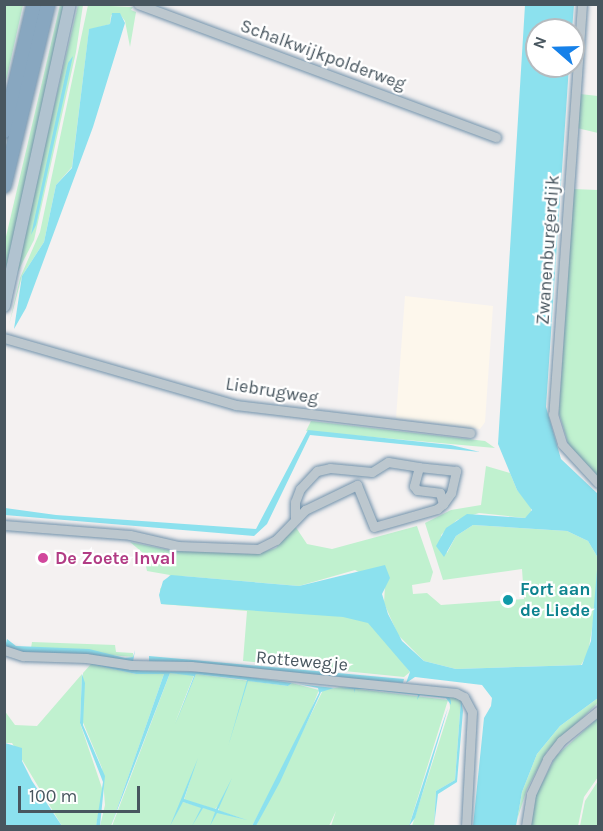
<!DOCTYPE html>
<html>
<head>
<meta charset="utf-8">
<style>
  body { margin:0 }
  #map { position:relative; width:603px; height:831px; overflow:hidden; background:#f4f1f1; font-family:Karla,sans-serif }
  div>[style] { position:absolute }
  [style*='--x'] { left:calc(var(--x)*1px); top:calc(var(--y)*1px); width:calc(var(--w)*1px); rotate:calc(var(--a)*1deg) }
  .commercial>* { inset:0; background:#fdf7ec }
  .green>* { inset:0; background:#c0f1cf }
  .water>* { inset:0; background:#8ce1ee }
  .roads { filter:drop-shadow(0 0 2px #7393ac) drop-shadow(0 0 2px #7393ac) }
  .minor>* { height:9px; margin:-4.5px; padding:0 4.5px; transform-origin:4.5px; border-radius:4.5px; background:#bcc7ce }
  .major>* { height:12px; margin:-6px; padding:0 6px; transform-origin:6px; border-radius:6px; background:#b1c3d0 }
  .highway>* { height:14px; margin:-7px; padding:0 7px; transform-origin:7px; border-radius:7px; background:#88a7c0 }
  .dots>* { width:16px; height:16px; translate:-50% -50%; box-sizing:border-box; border:3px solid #fff; border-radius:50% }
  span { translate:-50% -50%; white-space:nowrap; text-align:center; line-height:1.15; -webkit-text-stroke:4.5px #fff; paint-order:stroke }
  .street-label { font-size:18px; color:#48565f }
  .hotel-label { font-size:18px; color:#b23c85; font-weight:700 }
  .left { translate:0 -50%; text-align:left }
  .culture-label { font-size:18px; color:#0d838f; font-weight:700 }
  .frame { position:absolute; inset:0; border:6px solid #48565f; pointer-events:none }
  .north { position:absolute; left:525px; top:18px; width:60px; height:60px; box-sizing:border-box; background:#fff; border:2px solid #b6bbbf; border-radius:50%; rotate:290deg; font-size:16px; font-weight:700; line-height:24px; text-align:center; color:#48565f }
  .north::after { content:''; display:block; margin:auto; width:21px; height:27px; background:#1681e9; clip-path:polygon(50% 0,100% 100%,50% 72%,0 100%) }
  .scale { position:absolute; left:18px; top:786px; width:122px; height:27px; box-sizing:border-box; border:3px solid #48565f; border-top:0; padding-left:8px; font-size:18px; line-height:21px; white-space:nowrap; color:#48565f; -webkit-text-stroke:4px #fff; paint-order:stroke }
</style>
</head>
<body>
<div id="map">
  <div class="commercial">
    <div style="clip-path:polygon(405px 296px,493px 306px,485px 422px,480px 429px,396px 418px)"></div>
  </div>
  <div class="green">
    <div style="clip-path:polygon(5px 4px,23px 5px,5px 86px,4px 5px)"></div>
    <div style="clip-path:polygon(60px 5px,66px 5px,4px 283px,5px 241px)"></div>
    <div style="clip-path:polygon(78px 5px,83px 5px,76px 52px,34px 240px,13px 281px)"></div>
    <div style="clip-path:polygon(88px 5px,133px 7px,131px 10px,136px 12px,130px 47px,125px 21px,119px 13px,111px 15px,110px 24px,89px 30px,72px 167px,56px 185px,44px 242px,22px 276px,9px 325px,20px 278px,40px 232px)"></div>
    <div style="clip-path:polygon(580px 94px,598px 96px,598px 133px,577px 128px)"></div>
    <div style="clip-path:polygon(573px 189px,598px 190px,598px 477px,569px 446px,559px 413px)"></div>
    <div style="clip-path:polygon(311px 421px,485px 441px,495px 448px,306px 431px)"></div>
    <div style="clip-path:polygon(486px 466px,510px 473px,517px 490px,531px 505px,531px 513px,525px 518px,479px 513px,457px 520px,441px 535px,447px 553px,456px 536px,473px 525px,567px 531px,588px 541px,598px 558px,595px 611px,588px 653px,581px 665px,456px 669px,424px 661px,398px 635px,384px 603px,385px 585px,355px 570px,299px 586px,182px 576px,190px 602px,369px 619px,410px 672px,404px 677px,243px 661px,247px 611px,161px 604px,160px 589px,170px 575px,147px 571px,143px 553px,130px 542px,169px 550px,257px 554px,276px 548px,295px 526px,307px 544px,332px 549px,417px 526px,433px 572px,430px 582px,412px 585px,413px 594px,427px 593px,441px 605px,524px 599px,522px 569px,443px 580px,425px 523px,451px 510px,481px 505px)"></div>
    <div style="clip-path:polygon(32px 642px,115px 645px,116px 652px,133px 653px,133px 657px,31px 648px)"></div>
    <div style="clip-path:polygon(91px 664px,136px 674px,164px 674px,111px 826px,100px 826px,105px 805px,102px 768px,82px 720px,83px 673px)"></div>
    <div style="clip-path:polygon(evenodd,170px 673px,194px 675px,175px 723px,196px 674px,288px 686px,292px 683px,319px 690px,305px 725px,252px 826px,112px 826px,170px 673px,191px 778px,184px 800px,215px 809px,219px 805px,219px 811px,247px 820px,183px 802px,180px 804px,191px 778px)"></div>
    <div style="clip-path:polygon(82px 674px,80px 723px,103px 791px,96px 826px,62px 826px,12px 743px,6px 743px,5px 749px,4px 710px,15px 725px,37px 726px)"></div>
    <div style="clip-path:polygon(341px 687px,448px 700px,409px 826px,331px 826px,336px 811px,329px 826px,256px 826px,323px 690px)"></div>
    <div style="clip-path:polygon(449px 696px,461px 699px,455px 780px,436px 791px,434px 826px,412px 826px,450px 708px)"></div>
    <div style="clip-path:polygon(598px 698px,598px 703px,547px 751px,527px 789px,517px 820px,522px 792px,537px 754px,560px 726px)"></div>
    <div style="clip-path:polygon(598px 718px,598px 777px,584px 797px,578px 826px,529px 826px,535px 797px,556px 756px)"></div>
    <div style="clip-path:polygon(598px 781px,598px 826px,580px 826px,585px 801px)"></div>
  </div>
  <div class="water">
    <div style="clip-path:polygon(525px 5px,574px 5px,572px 30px,537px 30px,537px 66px,569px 66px,546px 407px,561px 459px,598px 494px,598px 698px,560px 726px,537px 754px,522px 792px,516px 826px,473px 826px,484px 718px,491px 706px,492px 698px,482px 685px,415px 677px,406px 683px,410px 672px,368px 623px,343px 617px,161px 604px,159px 595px,163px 581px,171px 575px,299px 586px,385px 565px,390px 578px,382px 594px,388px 614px,402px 641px,424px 661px,456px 669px,582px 665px,591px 641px,598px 558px,588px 541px,567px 531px,473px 525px,456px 536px,444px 557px,436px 546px,446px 528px,467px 514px,525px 518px,532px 510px,517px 490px,498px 444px)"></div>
    <div style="clip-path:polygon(112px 13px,120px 13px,125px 23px,93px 127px,26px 308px,14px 329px,22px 276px,44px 242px,56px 185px,72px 168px,89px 29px,110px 24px)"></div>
    <div style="clip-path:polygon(73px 56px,36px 225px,31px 235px,68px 63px)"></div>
    <div style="clip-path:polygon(308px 430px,451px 445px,480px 452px,310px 435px,267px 524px,254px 536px,5px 515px,5px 508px,56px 515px,256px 529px)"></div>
    <div style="clip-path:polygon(7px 639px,16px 646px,89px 649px,125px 658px,133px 657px,135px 650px,133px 662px,19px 653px,5px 647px)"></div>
    <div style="clip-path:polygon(149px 656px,404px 679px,403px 683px,149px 662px)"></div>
    <div style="clip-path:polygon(100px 663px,142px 671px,212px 672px,292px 683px,288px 686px,248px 681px,228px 747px,203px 805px,216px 809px,232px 778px,218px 810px,247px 820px,217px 813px,210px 826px,215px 812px,203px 808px,192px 826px,201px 808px,183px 802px,170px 826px,198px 758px,184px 799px,203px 805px,228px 747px,247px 680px,196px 674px,175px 725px,194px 676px,170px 673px,111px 826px,164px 674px,136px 674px,90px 664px)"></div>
    <div style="clip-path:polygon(82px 674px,85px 683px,83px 725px,105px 776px,100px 826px,96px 826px,103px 782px,80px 723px)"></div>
    <div style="clip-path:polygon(298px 684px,334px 688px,321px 692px,280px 782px,256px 826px,252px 826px,319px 693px,318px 688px)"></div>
    <div style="clip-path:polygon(358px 687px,449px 696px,451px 701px,451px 705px,446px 698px,420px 695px,417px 700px,418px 695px,365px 689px,355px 689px,354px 693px,354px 689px,341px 688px)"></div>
    <div style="clip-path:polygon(461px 699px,463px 711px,457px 782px,438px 794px,434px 826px,436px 791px,455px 780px)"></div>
    <div style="clip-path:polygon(448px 708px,415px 818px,409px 826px,444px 719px)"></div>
    <div style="clip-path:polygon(5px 743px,22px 748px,22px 761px,32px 781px,62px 826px,5px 826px)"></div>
  </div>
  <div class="roads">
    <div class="minor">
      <div style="--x:138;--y:4;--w:382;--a:20.4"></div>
      <div style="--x:582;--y:4;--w:411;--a:94"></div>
      <div style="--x:553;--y:414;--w:31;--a:73"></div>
      <div style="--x:562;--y:444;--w:53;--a:47.3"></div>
      <div style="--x:4;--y:338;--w:241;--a:16.1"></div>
      <div style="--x:236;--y:405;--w:236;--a:6.8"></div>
      <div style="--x:295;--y:519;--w:17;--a:-90"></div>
      <div style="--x:295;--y:502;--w:14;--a:-69"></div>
      <div style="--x:300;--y:489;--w:25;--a:-47"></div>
      <div style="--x:317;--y:471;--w:13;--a:-13"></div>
      <div style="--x:330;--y:468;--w:42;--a:5.4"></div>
      <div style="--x:372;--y:472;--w:19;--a:-32"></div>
      <div style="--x:388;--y:462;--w:31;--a:9"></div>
      <div style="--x:4;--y:525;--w:126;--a:4.5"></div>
      <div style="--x:130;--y:535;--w:49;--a:12.9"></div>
      <div style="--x:178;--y:546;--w:80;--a:2.1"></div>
      <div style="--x:258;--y:549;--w:20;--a:-27"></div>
      <div style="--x:276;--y:540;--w:42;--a:-46"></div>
      <div style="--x:305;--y:510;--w:58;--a:-25.7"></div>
      <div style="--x:357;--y:485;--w:45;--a:68"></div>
      <div style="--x:374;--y:527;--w:66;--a:-15.9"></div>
      <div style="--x:437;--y:509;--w:8;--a:-40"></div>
      <div style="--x:443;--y:504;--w:14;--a:-54"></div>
      <div style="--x:451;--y:493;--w:23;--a:-77"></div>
      <div style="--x:456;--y:471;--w:37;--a:-174"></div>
      <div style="--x:419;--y:467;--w:20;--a:105"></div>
      <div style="--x:414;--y:486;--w:5;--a:53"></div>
      <div style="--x:417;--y:490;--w:23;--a:7"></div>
      <div style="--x:440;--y:493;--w:11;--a:75"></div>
      <div style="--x:4;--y:650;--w:20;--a:18"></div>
      <div style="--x:23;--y:656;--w:63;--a:1.8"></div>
      <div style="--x:86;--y:658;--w:46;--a:8.8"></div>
      <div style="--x:131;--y:665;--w:60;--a:1"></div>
      <div style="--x:191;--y:666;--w:266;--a:5.8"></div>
      <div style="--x:456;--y:693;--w:9;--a:27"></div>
      <div style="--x:464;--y:697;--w:17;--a:62"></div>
      <div style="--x:472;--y:712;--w:114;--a:93"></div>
      <div style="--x:526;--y:826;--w:32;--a:-81"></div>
      <div style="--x:531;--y:794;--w:38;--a:-65"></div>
      <div style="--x:547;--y:759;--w:23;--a:-52"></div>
      <div style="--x:561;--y:741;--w:48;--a:-39"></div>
    </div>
    <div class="major">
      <div style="--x:4;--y:306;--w:309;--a:-77.7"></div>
    </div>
    <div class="highway">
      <div style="--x:4;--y:131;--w:130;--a:-76.7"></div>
      <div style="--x:4;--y:186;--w:187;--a:-76.4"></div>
    </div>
  </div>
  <div class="dots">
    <div style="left:43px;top:558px;background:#d1479c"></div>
    <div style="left:508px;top:600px;background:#0f9aa8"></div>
  </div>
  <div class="street-label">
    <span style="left:323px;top:55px;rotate:20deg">Schalkwijkpolderweg</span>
    <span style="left:548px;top:250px;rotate:-86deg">Zwanenburgerdijk</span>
    <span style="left:272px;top:391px;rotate:9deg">Liebrugweg</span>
    <span style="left:302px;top:661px;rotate:5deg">Rottewegje</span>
  </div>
  <div class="hotel-label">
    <span class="left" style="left:55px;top:558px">De Zoete Inval</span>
  </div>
  <div class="culture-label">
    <span class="left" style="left:520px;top:600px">Fort aan<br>de Liede</span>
  </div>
  <div class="frame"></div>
  <div class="north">N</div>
  <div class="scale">100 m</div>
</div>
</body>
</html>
